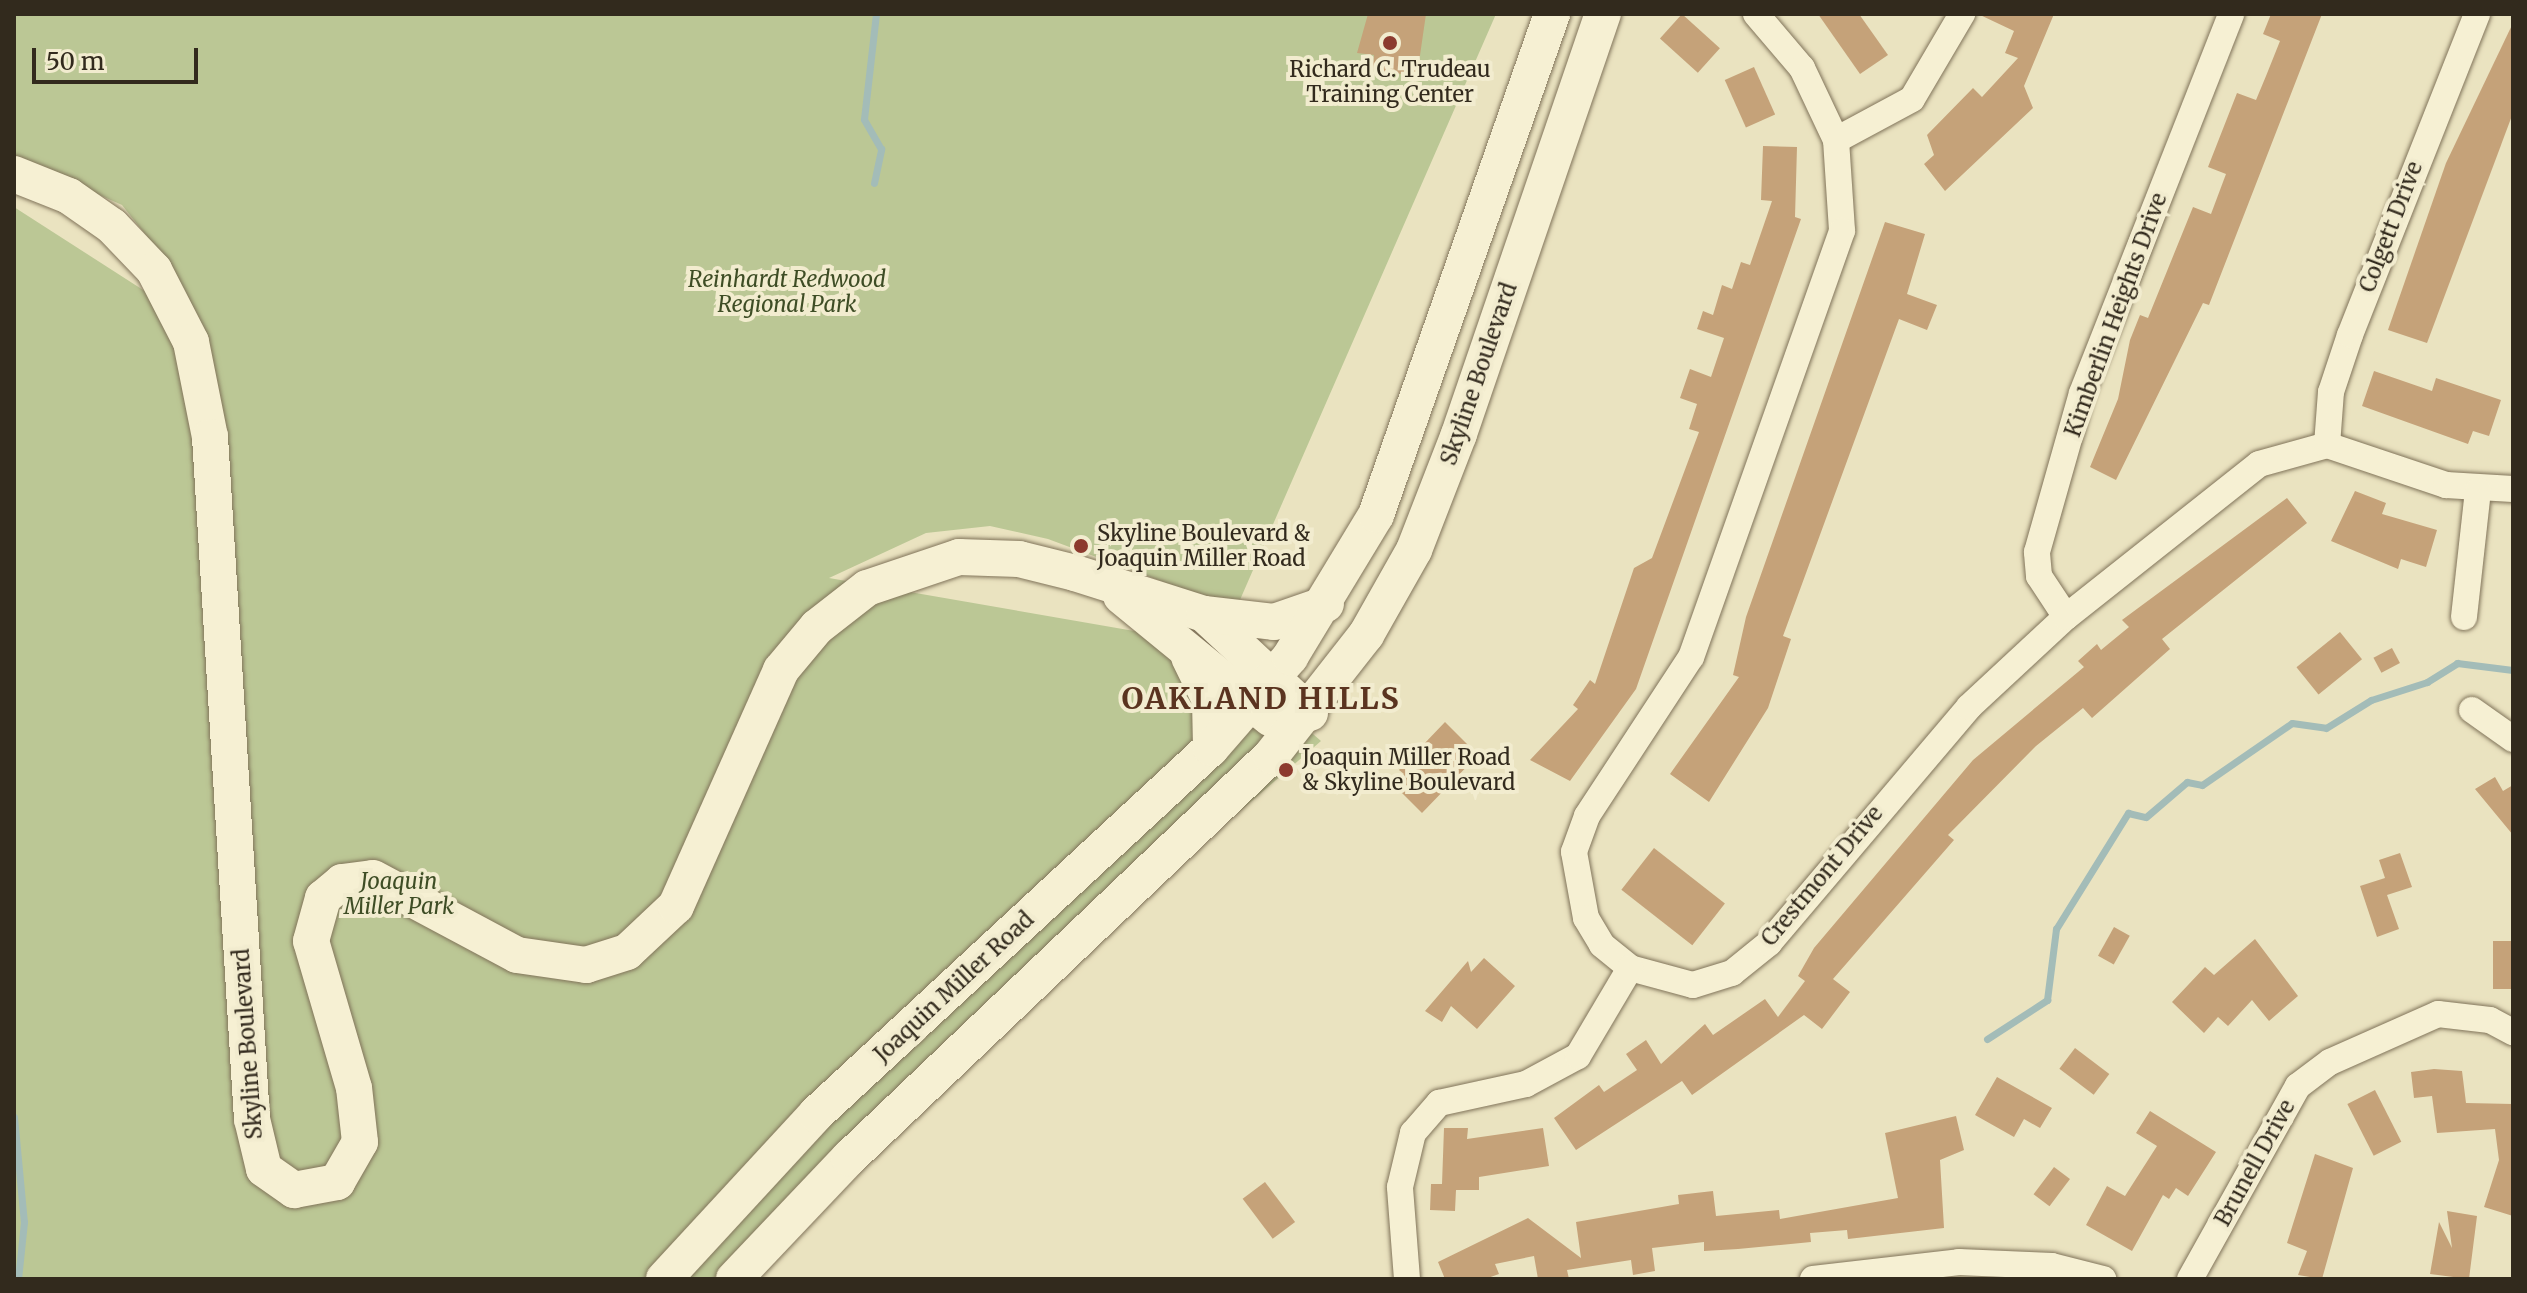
<!DOCTYPE html>
<html>
<head>
<meta charset="utf-8">
<style>
  body { margin:0 }
  #map { position:relative; width:2527px; height:1293px; overflow:hidden; background:#eae3c0; font-family:Merriweather,serif }
  div>[style] { position:absolute }
  [style*='--x'] { left:calc(var(--x)*1px); top:calc(var(--y)*1px); width:calc(var(--w)*1px); rotate:calc(var(--a)*1deg) }
  .green>* { inset:0; background:#bbc795 }
  .stream>* { height:7px; margin:-3.5px; padding:0 3.5px; transform-origin:3.5px; border-radius:3.5px; background:#a3bcb8 }
  .building>* { inset:0; background:#c5a279; transform-origin:0 0 }
  .roads { filter:drop-shadow(0 0 2px #81745a) drop-shadow(0 0 2px #81745a) }
  .street>* { height:26px; margin:-13px; padding:0 13px; transform-origin:13px; border-radius:13px; background:#f6f0d3 }
  .secondary>* { height:36px; margin:-18px; padding:0 18px; transform-origin:18px; border-radius:18px; background:#f6f0d3 }
  .dots>* { width:22px; height:22px; translate:-50% -50%; box-sizing:border-box; border:4px solid #f2eccf; border-radius:50% }
  span { translate:-50% -50%; white-space:nowrap; text-align:center; line-height:1.15; -webkit-text-stroke:8px #f2eccf; paint-order:stroke }
  .poi-label { font-size:22px; color:#322a1d }
  .left { translate:0 -50%; text-align:left }
  .street-label { font-size:22px; color:#322a1d }
  .park-label { font-size:22px; color:#3e4d25; font-style:italic }
  .district-label { font-size:30px; color:#5b3420; font-weight:700; letter-spacing:2px }
  .frame { position:absolute; inset:0; border:16px solid #322a1d; pointer-events:none }
  .scale { position:absolute; left:32px; top:48px; width:166px; height:36px; box-sizing:border-box; border:4px solid #322a1d; border-top:0; padding-left:10px; font-size:24px; line-height:28px; white-space:nowrap; color:#322a1d; -webkit-text-stroke:6px #f2eccf; paint-order:stroke }
</style>
</head>
<body>
<div id="map">
  <div class="green">
    <div style="clip-path:polygon(14px 14px,1496px 14px,1236px 609px,1048px 539px,990px 526px,926px 533px,829px 578px,1209px 644px,1321px 741px,1047px 979px,748px 1279px,14px 1279px,14px 207px,196px 324px,160px 253px,122px 205px,14px 157px)"></div>
  </div>
  <div class="stream">
    <div style="--x:874;--y:183;--w:35;--a:-78"></div>
    <div style="--x:881;--y:149;--w:34;--a:-120"></div>
    <div style="--x:864;--y:119;--w:106;--a:-83.5"></div>
    <div style="--x:1987;--y:1039;--w:72;--a:-33"></div>
    <div style="--x:2047;--y:1000;--w:72;--a:-82.8"></div>
    <div style="--x:2056;--y:929;--w:137;--a:-58.2"></div>
    <div style="--x:2128;--y:813;--w:18;--a:13"></div>
    <div style="--x:2146;--y:817;--w:54;--a:-40.5"></div>
    <div style="--x:2187;--y:782;--w:15;--a:11"></div>
    <div style="--x:2202;--y:785;--w:109;--a:-34.6"></div>
    <div style="--x:2292;--y:723;--w:34;--a:8"></div>
    <div style="--x:2326;--y:728;--w:53;--a:-31.9"></div>
    <div style="--x:2371;--y:700;--w:59;--a:-17.8"></div>
    <div style="--x:2427;--y:682;--w:36;--a:-32"></div>
    <div style="--x:2457;--y:663;--w:56;--a:7.1"></div>
    <div style="--x:14;--y:1117;--w:105;--a:84.6"></div>
    <div style="--x:24;--y:1222;--w:57;--a:96"></div>
  </div>
  <div class="building">
    <div style="clip-path:polygon(1368px 14px,1426px 14px,1417px 76px,1372px 70px,1374px 55px,1357px 53px)"></div>
    <div style="left:1682px;top:14px;width:51px;height:33px;rotate:42deg"></div>
    <div style="clip-path:polygon(1818px 14px,1859px 14px,1888px 55px,1860px 74px)"></div>
    <div style="clip-path:polygon(1978px 14px,2054px 14px,2024px 86px,2033px 108px,1945px 191px,1924px 164px,1934px 155px,1927px 135px,1973px 88px,1982px 97px,2018px 58px,2005px 53px,2014px 31px)"></div>
    <div style="clip-path:polygon(2271px 14px,2322px 14px,2209px 305px,2203px 303px,2116px 480px,2090px 467px,2118px 399px,2130px 340px,2140px 315px,2148px 318px,2193px 207px,2211px 214px,2226px 174px,2208px 167px,2237px 93px,2256px 100px,2266px 76px,2280px 41px,2263px 34px)"></div>
    <div style="clip-path:polygon(2513px 23px,2513px 113px,2427px 343px,2388px 330px,2446px 163px)"></div>
    <div style="left:1754px;top:67px;width:52px;height:32px;rotate:66deg"></div>
    <div style="clip-path:polygon(1763px 146px,1797px 147px,1795px 217px,1801px 219px,1636px 689px,1570px 781px,1530px 760px,1578px 709px,1573px 705px,1590px 680px,1595px 684px,1634px 568px,1652px 558px,1699px 432px,1689px 429px,1697px 404px,1680px 398px,1690px 369px,1711px 377px,1724px 338px,1697px 329px,1703px 311px,1713px 315px,1722px 285px,1732px 289px,1741px 262px,1750px 265px,1772px 201px,1761px 200px)"></div>
    <div style="clip-path:polygon(1885px 222px,1925px 234px,1907px 294px,1937px 305px,1927px 330px,1899px 319px,1783px 636px,1791px 639px,1768px 708px,1709px 802px,1670px 774px,1739px 677px,1733px 675px,1746px 617px)"></div>
    <div style="clip-path:polygon(2374px 371px,2432px 391px,2436px 378px,2501px 400px,2489px 436px,2473px 431px,2468px 444px,2362px 406px)"></div>
    <div style="clip-path:polygon(2355px 491px,2386px 503px,2382px 514px,2437px 530px,2426px 567px,2401px 559px,2398px 569px,2331px 541px)"></div>
    <div style="clip-path:polygon(2287px 498px,2307px 523px,2162px 639px,2170px 649px,2092px 718px,2083px 708px,2036px 746px,1948px 835px,1954px 840px,1833px 979px,1850px 992px,1822px 1029px,1804px 1015px,1692px 1095px,1682px 1081px,1576px 1150px,1554px 1118px,1599px 1085px,1604px 1092px,1637px 1070px,1626px 1054px,1646px 1040px,1661px 1064px,1705px 1024px,1713px 1035px,1765px 999px,1778px 1017px,1805px 981px,1798px 976px,1814px 948px,1973px 760px,2084px 667px,2078px 661px,2097px 644px,2101px 650px,2129px 627px,2122px 620px)"></div>
    <div style="left:2340px;top:632px;width:35px;height:56px;rotate:51deg"></div>
    <div style="left:2392px;top:648px;width:17px;height:21px;rotate:62deg"></div>
    <div style="clip-path:polygon(1445px 722px,1478px 755px,1422px 813px,1394px 785px,1404px 774px,1399px 770px)"></div>
    <div style="clip-path:polygon(2495px 777px,2503px 791px,2513px 785px,2513px 835px,2475px 789px)"></div>
    <div style="left:1654px;top:848px;width:90px;height:53px;rotate:38deg"></div>
    <div style="clip-path:polygon(2400px 853px,2412px 887px,2387px 895px,2399px 929px,2377px 937px,2360px 886px,2385px 878px,2379px 860px)"></div>
    <div style="left:2114px;top:927px;width:18px;height:33px;rotate:29deg"></div>
    <div style="clip-path:polygon(2255px 939px,2298px 996px,2269px 1021px,2252px 1000px,2228px 1026px,2218px 1017px,2204px 1033px,2172px 1002px,2205px 967px,2214px 975px)"></div>
    <div style="left:2493px;top:941px;width:20px;height:48px"></div>
    <div style="clip-path:polygon(1484px 958px,1515px 986px,1477px 1029px,1451px 1006px,1442px 1022px,1425px 1011px,1468px 961px,1471px 972px)"></div>
    <div style="left:2075px;top:1048px;width:43px;height:26px;rotate:37deg"></div>
    <div style="clip-path:polygon(2434px 1069px,2462px 1071px,2466px 1103px,2513px 1104px,2513px 1216px,2484px 1207px,2499px 1160px,2495px 1129px,2437px 1133px,2432px 1096px,2414px 1098px,2411px 1072px)"></div>
    <div style="clip-path:polygon(1997px 1077px,2052px 1108px,2040px 1128px,2024px 1119px,2014px 1137px,1975px 1115px)"></div>
    <div style="left:2375px;top:1090px;width:58px;height:31px;rotate:63deg"></div>
    <div style="clip-path:polygon(2150px 1111px,2216px 1152px,2188px 1196px,2176px 1188px,2169px 1199px,2163px 1195px,2132px 1251px,2086px 1225px,2107px 1186px,2125px 1196px,2157px 1146px,2136px 1133px)"></div>
    <div style="clip-path:polygon(1956px 1116px,1964px 1150px,1940px 1160px,1944px 1228px,1848px 1239px,1847px 1230px,1810px 1233px,1811px 1242px,1738px 1249px,1704px 1251px,1704px 1242px,1652px 1248px,1655px 1271px,1633px 1275px,1631px 1260px,1567px 1270px,1569px 1279px,1538px 1279px,1534px 1256px,1495px 1264px,1499px 1274px,1485px 1279px,1445px 1279px,1438px 1262px,1528px 1218px,1581px 1258px,1576px 1222px,1679px 1204px,1678px 1195px,1713px 1191px,1716px 1216px,1779px 1210px,1780px 1219px,1898px 1198px,1885px 1133px)"></div>
    <div style="clip-path:polygon(1444px 1128px,1468px 1128px,1467px 1139px,1543px 1128px,1549px 1166px,1479px 1177px,1479px 1190px,1456px 1190px,1455px 1211px,1430px 1210px,1431px 1184px,1442px 1184px)"></div>
    <div style="clip-path:polygon(2315px 1154px,2353px 1168px,2322px 1279px,2298px 1275px,2307px 1251px,2287px 1243px)"></div>
    <div style="left:2054px;top:1167px;width:20px;height:34px;rotate:37deg"></div>
    <div style="left:1265px;top:1182px;width:50px;height:28px;rotate:53deg"></div>
    <div style="clip-path:polygon(2447px 1211px,2477px 1216px,2469px 1279px,2430px 1274px,2439px 1222px,2452px 1248px)"></div>
  </div>
  <div class="roads">
    <div class="street">
      <div style="--x:1756;--y:14;--w:71;--a:49.6"></div>
      <div style="--x:1802;--y:68;--w:80;--a:64.7"></div>
      <div style="--x:1836;--y:140;--w:91;--a:86.2"></div>
      <div style="--x:1842;--y:231;--w:452;--a:109.5"></div>
      <div style="--x:1691;--y:657;--w:190;--a:123.2"></div>
      <div style="--x:1587;--y:816;--w:38;--a:110"></div>
      <div style="--x:1574;--y:852;--w:67;--a:79.7"></div>
      <div style="--x:1586;--y:918;--w:31;--a:59"></div>
      <div style="--x:1602;--y:945;--w:36;--a:39"></div>
      <div style="--x:1630;--y:968;--w:65;--a:15.1"></div>
      <div style="--x:1693;--y:985;--w:41;--a:-17.1"></div>
      <div style="--x:1732;--y:973;--w:48;--a:-39"></div>
      <div style="--x:1769;--y:943;--w:309;--a:-49.7"></div>
      <div style="--x:1969;--y:707;--w:132;--a:-42.9"></div>
      <div style="--x:2066;--y:617;--w:246;--a:-38.4"></div>
      <div style="--x:2259;--y:464;--w:71;--a:-15.6"></div>
      <div style="--x:2327;--y:445;--w:126;--a:18.6"></div>
      <div style="--x:2446;--y:485;--w:67;--a:3.4"></div>
      <div style="--x:1836;--y:140;--w:86;--a:-28.3"></div>
      <div style="--x:1912;--y:99;--w:99;--a:-59.5"></div>
      <div style="--x:2327;--y:445;--w:53;--a:-85.7"></div>
      <div style="--x:2331;--y:392;--w:60;--a:-71.6"></div>
      <div style="--x:2350;--y:335;--w:345;--a:-68.4"></div>
      <div style="--x:2066;--y:617;--w:49;--a:-123.4"></div>
      <div style="--x:2039;--y:576;--w:24;--a:-95"></div>
      <div style="--x:2037;--y:552;--w:165;--a:-74.2"></div>
      <div style="--x:2082;--y:393;--w:407;--a:-68.5"></div>
      <div style="--x:2464;--y:617;--w:127;--a:-83.7"></div>
      <div style="--x:2472;--y:710;--w:50;--a:35.3"></div>
      <div style="--x:1407;--y:1279;--w:92;--a:-94.4"></div>
      <div style="--x:1400;--y:1187;--w:56;--a:-76.5"></div>
      <div style="--x:1413;--y:1133;--w:40;--a:-49"></div>
      <div style="--x:1439;--y:1103;--w:89;--a:-12.3"></div>
      <div style="--x:1526;--y:1084;--w:59;--a:-28.3"></div>
      <div style="--x:1578;--y:1056;--w:102;--a:-59.4"></div>
      <div style="--x:1813;--y:1279;--w:147;--a:-6.6"></div>
      <div style="--x:1959;--y:1262;--w:93;--a:2.5"></div>
      <div style="--x:2052;--y:1266;--w:53;--a:14.3"></div>
      <div style="--x:2190;--y:1279;--w:221;--a:-60.8"></div>
      <div style="--x:2298;--y:1086;--w:40;--a:-37"></div>
      <div style="--x:2330;--y:1062;--w:118;--a:-24"></div>
      <div style="--x:2438;--y:1014;--w:52;--a:6.6"></div>
      <div style="--x:2490;--y:1020;--w:26;--a:28"></div>
    </div>
    <div class="secondary">
      <div style="--x:14;--y:174;--w:59;--a:21.8"></div>
      <div style="--x:69;--y:196;--w:52;--a:34.9"></div>
      <div style="--x:112;--y:226;--w:61;--a:46.3"></div>
      <div style="--x:154;--y:270;--w:81;--a:62.8"></div>
      <div style="--x:191;--y:342;--w:97;--a:78.7"></div>
      <div style="--x:210;--y:437;--w:683;--a:86.48"></div>
      <div style="--x:252;--y:1119;--w:51;--a:76.5"></div>
      <div style="--x:264;--y:1169;--w:37;--a:35"></div>
      <div style="--x:294;--y:1190;--w:44;--a:-10.5"></div>
      <div style="--x:337;--y:1182;--w:46;--a:-60.1"></div>
      <div style="--x:360;--y:1142;--w:54;--a:-96.3"></div>
      <div style="--x:354;--y:1088;--w:153;--a:-106.3"></div>
      <div style="--x:311;--y:941;--w:45;--a:-74.4"></div>
      <div style="--x:323;--y:898;--w:25;--a:-40"></div>
      <div style="--x:342;--y:882;--w:31;--a:-7"></div>
      <div style="--x:373;--y:878;--w:163;--a:28.1"></div>
      <div style="--x:517;--y:955;--w:70;--a:8.2"></div>
      <div style="--x:586;--y:965;--w:43;--a:-17.6"></div>
      <div style="--x:627;--y:952;--w:67;--a:-43.2"></div>
      <div style="--x:676;--y:906;--w:258;--a:-66"></div>
      <div style="--x:781;--y:670;--w:56;--a:-50.1"></div>
      <div style="--x:817;--y:627;--w:63;--a:-38"></div>
      <div style="--x:867;--y:588;--w:97;--a:-18.6"></div>
      <div style="--x:959;--y:557;--w:60;--a:1.9"></div>
      <div style="--x:1019;--y:559;--w:58;--a:14"></div>
      <div style="--x:1075;--y:573;--w:135;--a:17.6"></div>
      <div style="--x:1204;--y:614;--w:145;--a:43"></div>
      <div style="--x:1121;--y:596;--w:193;--a:39.3"></div>
      <div style="--x:1204;--y:614;--w:70;--a:6.5"></div>
      <div style="--x:1274;--y:622;--w:55;--a:-19.1"></div>
      <div style="--x:1189;--y:657;--w:48;--a:64"></div>
      <div style="--x:1210;--y:700;--w:48;--a:88.8"></div>
      <div style="--x:664;--y:1279;--w:224;--a:-47.3"></div>
      <div style="--x:816;--y:1114;--w:538;--a:-42.82"></div>
      <div style="--x:1211;--y:748;--w:121;--a:-49"></div>
      <div style="--x:1290;--y:657;--w:166;--a:-58.8"></div>
      <div style="--x:1376;--y:515;--w:531;--a:-70.64"></div>
      <div style="--x:734;--y:1279;--w:167;--a:-46.5"></div>
      <div style="--x:849;--y:1158;--w:583;--a:-43.61"></div>
      <div style="--x:1271;--y:756;--w:154;--a:-51.9"></div>
      <div style="--x:1366;--y:635;--w:98;--a:-60.5"></div>
      <div style="--x:1414;--y:550;--w:124;--a:-68.8"></div>
      <div style="--x:1459;--y:434;--w:444;--a:-71.1"></div>
    </div>
  </div>
  <div class="dots">
    <div style="left:1390px;top:43px;background:#8c3a2e"></div>
    <div style="left:1081px;top:546px;background:#8c3a2e"></div>
    <div style="left:1286px;top:770px;background:#8c3a2e"></div>
  </div>
  <div class="poi-label">
    <span style="left:1390px;top:82px">Richard C. Trudeau<br>Training Center</span>
    <span class="left" style="left:1097px;top:546px">Skyline Boulevard &amp;<br>Joaquin Miller Road</span>
    <span class="left" style="left:1302px;top:770px">Joaquin Miller Road<br>&amp; Skyline Boulevard</span>
  </div>
  <div class="street-label">
    <span style="left:2391px;top:227px;rotate:-69deg">Colgett Drive</span>
    <span style="left:2116px;top:315px;rotate:-70deg">Kimberlin Heights Drive</span>
    <span style="left:1479px;top:374px;rotate:-71deg">Skyline Boulevard</span>
    <span style="left:1822px;top:876px;rotate:-50deg">Crestmont Drive</span>
    <span style="left:954px;top:987px;rotate:-43deg">Joaquin Miller Road</span>
    <span style="left:248px;top:1044px;rotate:-94deg">Skyline Boulevard</span>
    <span style="left:2255px;top:1163px;rotate:-61deg">Brunell Drive</span>
  </div>
  <div class="park-label">
    <span style="left:787px;top:292px">Reinhardt Redwood<br>Regional Park</span>
    <span style="left:399px;top:894px">Joaquin<br>Miller Park</span>
  </div>
  <div class="district-label">
    <span style="left:1261px;top:698px">OAKLAND HILLS</span>
  </div>
  <div class="frame"></div>
  <div class="scale">50 m</div>
</div>
</body>
</html>
